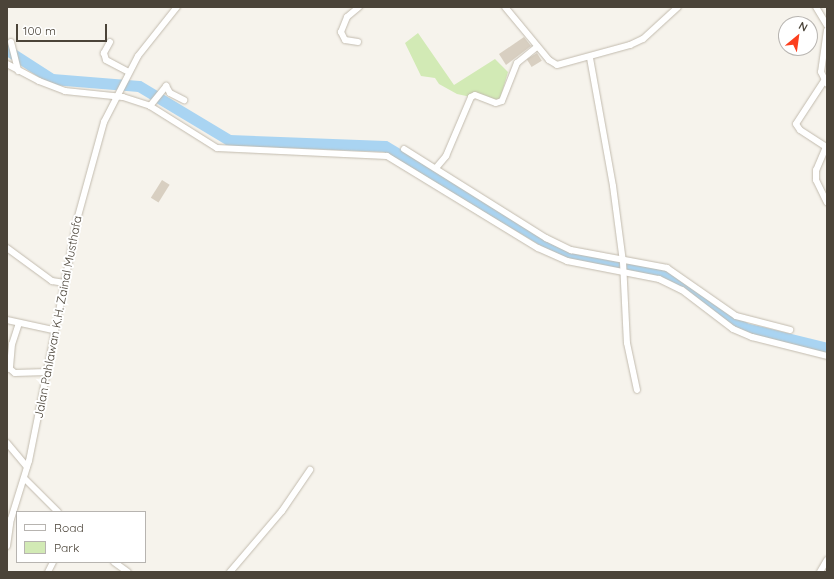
<!DOCTYPE html>
<html>
<head>
<meta charset="utf-8">
<style>
  body { margin:0 }
  #map { position:relative; width:834px; height:579px; overflow:hidden; background:#f6f3ec; font-family:Quicksand,sans-serif }
  div>[style] { position:absolute }
  [style*='--x'] { left:calc(var(--x)*1px); top:calc(var(--y)*1px); width:calc(var(--w)*1px); rotate:calc(var(--a)*1deg) }
  .green>* { inset:0; background:#d2eab5 }
  .river>* { height:11px; margin:-5.5px; padding:0 5.5px; transform-origin:5.5px; border-radius:5.5px; background:#a9d4f2 }
  .building>* { inset:0; background:#d8cfc1; transform-origin:0 0 }
  .roads { filter:drop-shadow(0 0 1px #c2bbae) drop-shadow(0 0 1px #c2bbae) }
  .minor>* { height:6px; margin:-3px; padding:0 3px; transform-origin:3px; border-radius:3px; background:#fff }
  span { translate:-50% -50%; white-space:nowrap; text-align:center; line-height:1.15; -webkit-text-stroke:4px #fff; paint-order:stroke }
  .street-label { font-size:12px; color:#4b4439 }
  .frame { position:absolute; inset:0; border:8px solid #4b4439; pointer-events:none }
  .legend { position:absolute; left:16px; top:511px; width:130px; height:52px; box-sizing:border-box; background:#fff; border:1px solid #b7b4b0; margin:0; padding:5px 7px; list-style:none; font-size:12px; color:#4b4439 }
  .legend li { display:flex; align-items:center; gap:8px; height:20px }
  .legend b { width:20px; border:1px solid #b7b4b0 }
  .north { position:absolute; left:778px; top:16px; width:40px; height:40px; box-sizing:border-box; background:#fff; border:1px solid #b7b4b0; border-radius:50%; rotate:29deg; font-size:11px; font-weight:700; line-height:16px; text-align:center; color:#4b4439 }
  .north::after { content:''; display:block; margin:auto; width:14px; height:18px; background:#fc3f1d; clip-path:polygon(50% 0,100% 100%,50% 72%,0 100%) }
  .scale { position:absolute; left:16px; top:24px; width:91px; height:18px; box-sizing:border-box; border:2px solid #4b4439; border-top:0; padding-left:5px; font-size:12px; line-height:14px; white-space:nowrap; color:#4b4439; -webkit-text-stroke:3px #fff; paint-order:stroke }
</style>
</head>
<body>
<div id="map">
  <div class="green">
    <div style="clip-path:polygon(418px 33px,454px 85px,495px 59px,508px 72px,499px 103px,457px 94px,439px 84px,435px 78px,421px 76px,405px 43px)"></div>
  </div>
  <div class="river">
    <div style="--x:7;--y:50;--w:54;--a:32.8"></div>
    <div style="--x:52;--y:79;--w:87;--a:4.6"></div>
    <div style="--x:139;--y:86;--w:105;--a:31"></div>
    <div style="--x:229;--y:140;--w:156;--a:2.2"></div>
    <div style="--x:385;--y:146;--w:218;--a:30.9"></div>
    <div style="--x:572;--y:258;--w:96;--a:9.6"></div>
    <div style="--x:667;--y:274;--w:95;--a:34.7"></div>
    <div style="--x:745;--y:328;--w:84;--a:13.7"></div>
  </div>
  <div class="building">
    <div style="clip-path:polygon(524px 37px,531px 46px,506px 65px,499px 54px)"></div>
    <div style="left:537px;top:53px;width:9px;height:12px;rotate:58deg"></div>
    <div style="left:162px;top:180px;width:9px;height:21px;rotate:32deg"></div>
  </div>
  <div class="roads">
    <div class="minor">
      <div style="--x:505;--y:7;--w:69;--a:50.3"></div>
      <div style="--x:549;--y:60;--w:9;--a:32"></div>
      <div style="--x:557;--y:65;--w:76;--a:-15.3"></div>
      <div style="--x:630;--y:45;--w:14;--a:-25"></div>
      <div style="--x:643;--y:39;--w:47;--a:-42.4"></div>
      <div style="--x:816;--y:7;--w:21;--a:59"></div>
      <div style="--x:827;--y:30;--w:42;--a:98.1"></div>
      <div style="--x:821;--y:72;--w:13;--a:63"></div>
      <div style="--x:11;--y:42;--w:30;--a:76"></div>
      <div style="--x:110;--y:42;--w:13;--a:119"></div>
      <div style="--x:104;--y:53;--w:7;--a:74"></div>
      <div style="--x:106;--y:60;--w:26;--a:28"></div>
      <div style="--x:358;--y:42;--w:13;--a:-171"></div>
      <div style="--x:345;--y:40;--w:9;--a:-117"></div>
      <div style="--x:341;--y:32;--w:16;--a:-68"></div>
      <div style="--x:347;--y:17;--w:16;--a:-40"></div>
      <div style="--x:590;--y:58;--w:130;--a:79.8"></div>
      <div style="--x:613;--y:186;--w:77;--a:82.5"></div>
      <div style="--x:623;--y:262;--w:81;--a:87.2"></div>
      <div style="--x:627;--y:343;--w:48;--a:78"></div>
      <div style="--x:7;--y:64;--w:36;--a:28"></div>
      <div style="--x:39;--y:81;--w:28;--a:21"></div>
      <div style="--x:65;--y:91;--w:58;--a:5.9"></div>
      <div style="--x:123;--y:97;--w:28;--a:18"></div>
      <div style="--x:150;--y:106;--w:79;--a:32.1"></div>
      <div style="--x:217;--y:148;--w:170;--a:2.7"></div>
      <div style="--x:387;--y:156;--w:177;--a:31.4"></div>
      <div style="--x:538;--y:248;--w:32;--a:24"></div>
      <div style="--x:567;--y:261;--w:94;--a:11.1"></div>
      <div style="--x:659;--y:279;--w:25;--a:26"></div>
      <div style="--x:682;--y:290;--w:64;--a:37.4"></div>
      <div style="--x:733;--y:329;--w:21;--a:23"></div>
      <div style="--x:752;--y:337;--w:77;--a:14.2"></div>
      <div style="--x:824;--y:81;--w:51;--a:123.1"></div>
      <div style="--x:796;--y:124;--w:7;--a:56"></div>
      <div style="--x:800;--y:130;--w:31;--a:33"></div>
      <div style="--x:826;--y:147;--w:25;--a:113"></div>
      <div style="--x:816;--y:170;--w:10;--a:90"></div>
      <div style="--x:816;--y:180;--w:25;--a:64"></div>
      <div style="--x:150;--y:106;--w:26;--a:-51"></div>
      <div style="--x:166;--y:86;--w:8;--a:60"></div>
      <div style="--x:170;--y:93;--w:16;--a:27"></div>
      <div style="--x:404;--y:149;--w:168;--a:32.1"></div>
      <div style="--x:546;--y:238;--w:28;--a:26"></div>
      <div style="--x:571;--y:250;--w:98;--a:10.6"></div>
      <div style="--x:667;--y:268;--w:84;--a:34.8"></div>
      <div style="--x:736;--y:316;--w:56;--a:14.5"></div>
      <div style="--x:436;--y:168;--w:16;--a:-50"></div>
      <div style="--x:446;--y:156;--w:64;--a:-67"></div>
      <div style="--x:471;--y:97;--w:4;--a:-27"></div>
      <div style="--x:475;--y:95;--w:22;--a:21"></div>
      <div style="--x:496;--y:103;--w:6;--a:-18"></div>
      <div style="--x:502;--y:101;--w:41;--a:-68.5"></div>
      <div style="--x:517;--y:63;--w:26;--a:-39"></div>
      <div style="--x:7;--y:248;--w:56;--a:36.3"></div>
      <div style="--x:52;--y:281;--w:13;--a:9"></div>
      <div style="--x:7;--y:320;--w:47;--a:12.3"></div>
      <div style="--x:19;--y:323;--w:22;--a:108"></div>
      <div style="--x:12;--y:344;--w:25;--a:95"></div>
      <div style="--x:10;--y:369;--w:6;--a:39"></div>
      <div style="--x:15;--y:373;--w:32;--a:-2"></div>
      <div style="--x:7;--y:443;--w:31;--a:50"></div>
      <div style="--x:24;--y:478;--w:48;--a:45"></div>
      <div style="--x:7;--y:546;--w:27;--a:-82"></div>
      <div style="--x:11;--y:519;--w:61;--a:-72.8"></div>
      <div style="--x:29;--y:461;--w:246;--a:-78.7"></div>
      <div style="--x:77;--y:220;--w:102;--a:-74.6"></div>
      <div style="--x:104;--y:122;--w:74;--a:-62.7"></div>
      <div style="--x:138;--y:56;--w:63;--a:-51.5"></div>
      <div style="--x:114;--y:562;--w:17;--a:36"></div>
      <div style="--x:48;--y:572;--w:11;--a:-63"></div>
      <div style="--x:230;--y:572;--w:80;--a:-49.6"></div>
      <div style="--x:282;--y:511;--w:50;--a:-55.7"></div>
      <div style="--x:820;--y:572;--w:14;--a:-60"></div>
    </div>
  </div>
  <div class="street-label">
    <span style="left:58px;top:317px;rotate:-79deg">Jalan Pahlawan K.H. Zainal Musthafa</span>
  </div>
  <div class="frame"></div>
  <ul class="legend">
  <li><b style="height:5px;background:#fff"></b>Road</li>
  <li><b style="height:11px;background:#d2eab5"></b>Park</li>
  </ul>
  <div class="north">N</div>
  <div class="scale">100 m</div>
</div>
</body>
</html>
